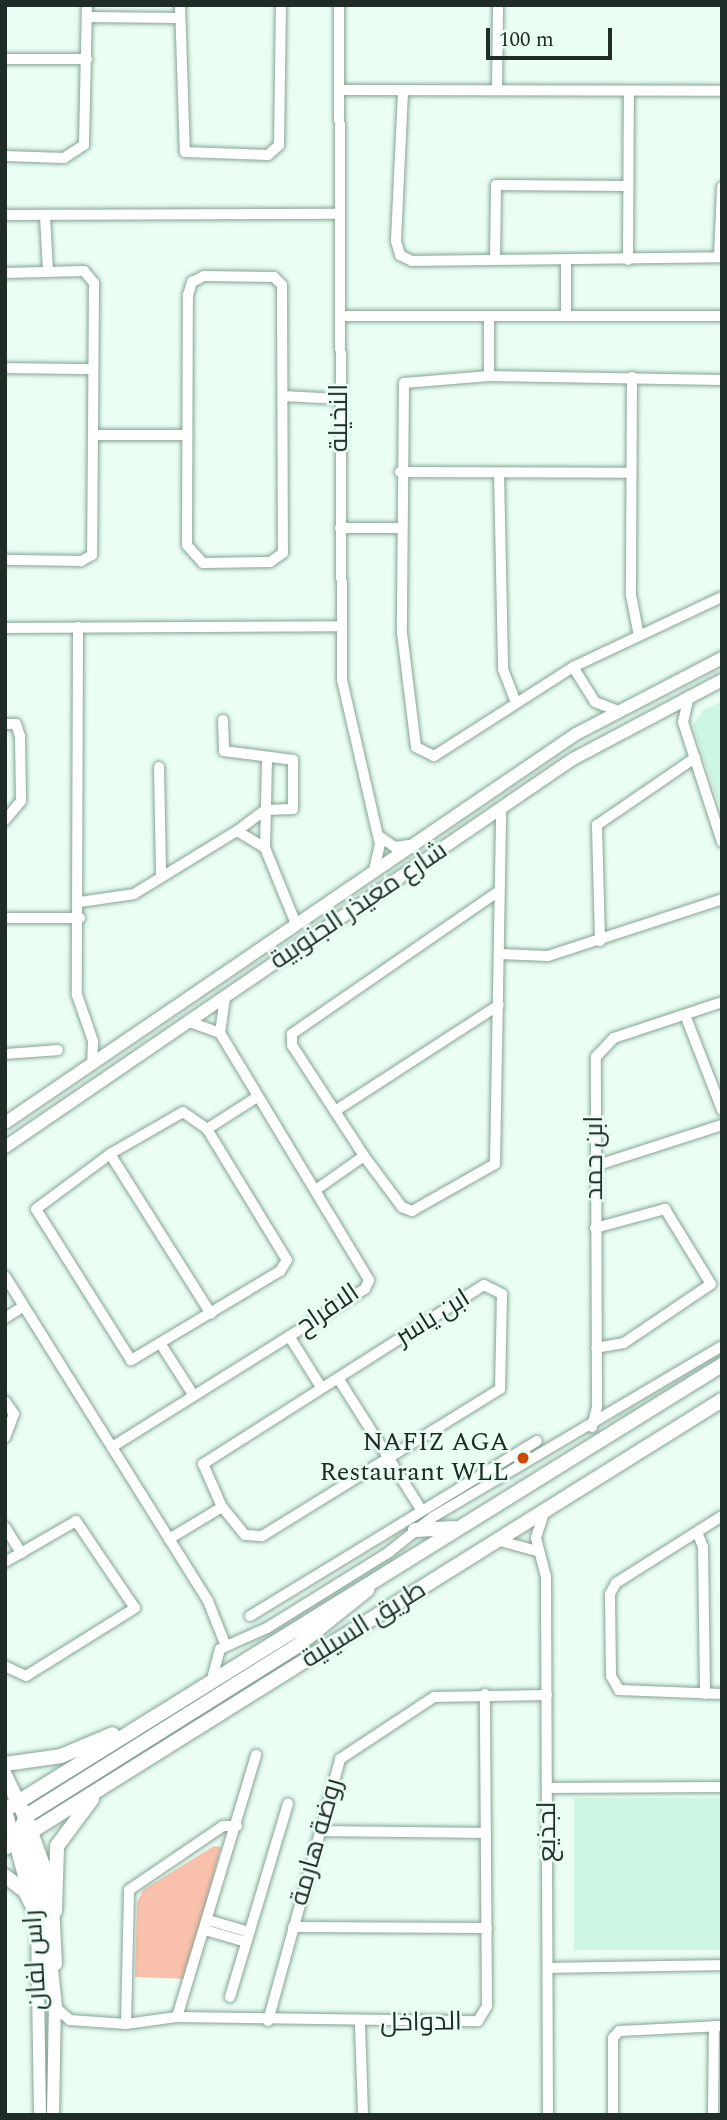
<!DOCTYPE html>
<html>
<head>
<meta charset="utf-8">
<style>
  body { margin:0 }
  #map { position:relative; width:727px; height:2120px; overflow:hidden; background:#eafef4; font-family:Spectral,Cairo,serif }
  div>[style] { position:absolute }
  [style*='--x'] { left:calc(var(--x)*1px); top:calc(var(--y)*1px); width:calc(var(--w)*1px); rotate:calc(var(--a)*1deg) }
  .built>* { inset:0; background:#cdf7e2; transform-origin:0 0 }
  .green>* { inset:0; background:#f9c0ac }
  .roads { filter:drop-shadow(0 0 2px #85a495) drop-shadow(0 0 2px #85a495) }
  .minor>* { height:10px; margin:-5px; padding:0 5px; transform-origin:5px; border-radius:5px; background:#fff }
  .tertiary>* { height:12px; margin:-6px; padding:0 6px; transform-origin:6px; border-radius:6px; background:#fff }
  .secondary>* { height:14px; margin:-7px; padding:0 7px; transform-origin:7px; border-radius:7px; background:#fff }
  .primary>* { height:14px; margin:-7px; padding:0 7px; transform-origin:7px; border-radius:7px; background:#fff }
  .dots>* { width:19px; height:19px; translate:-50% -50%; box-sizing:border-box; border:4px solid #eafef4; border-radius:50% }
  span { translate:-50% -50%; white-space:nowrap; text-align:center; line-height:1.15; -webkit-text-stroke:5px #eafef4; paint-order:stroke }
  .street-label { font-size:26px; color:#202d27 }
  .poi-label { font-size:26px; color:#202d27 }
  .right { translate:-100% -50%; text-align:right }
  .frame { position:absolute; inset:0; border:7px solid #202d27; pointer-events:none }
  .scale { position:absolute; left:486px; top:28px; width:126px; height:32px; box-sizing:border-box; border:4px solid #202d27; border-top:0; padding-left:9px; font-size:21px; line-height:24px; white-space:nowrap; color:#202d27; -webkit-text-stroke:5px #eafef4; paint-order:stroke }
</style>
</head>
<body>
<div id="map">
  <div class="built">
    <div style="clip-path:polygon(722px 702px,722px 813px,693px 725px,704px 709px)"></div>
    <div style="left:574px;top:1798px;width:148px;height:152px"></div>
  </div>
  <div class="green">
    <div style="clip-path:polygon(214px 1846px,221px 1847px,186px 1979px,135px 1977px,137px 1903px,143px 1890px)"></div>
  </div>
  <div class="roads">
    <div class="minor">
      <div style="--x:180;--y:5;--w:147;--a:88.1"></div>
      <div style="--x:185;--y:152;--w:83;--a:2.1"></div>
      <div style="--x:268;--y:155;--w:15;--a:-42"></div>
      <div style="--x:279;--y:145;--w:140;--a:-89.2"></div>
      <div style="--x:339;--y:5;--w:675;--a:89.75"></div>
      <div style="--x:342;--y:680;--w:168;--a:77"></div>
      <div style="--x:380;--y:844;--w:28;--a:103"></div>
      <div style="--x:87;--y:17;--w:93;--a:0.6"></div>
      <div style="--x:5;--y:59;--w:82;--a:0"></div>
      <div style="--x:339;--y:90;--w:383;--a:0.1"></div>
      <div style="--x:497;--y:90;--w:85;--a:-89.3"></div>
      <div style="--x:403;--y:92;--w:149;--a:92.7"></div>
      <div style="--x:396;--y:241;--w:15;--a:74"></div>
      <div style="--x:400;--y:255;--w:13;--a:27"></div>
      <div style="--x:412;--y:261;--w:307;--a:-0.7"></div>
      <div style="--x:719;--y:257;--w:70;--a:-87.5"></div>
      <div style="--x:5;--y:156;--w:59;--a:1.9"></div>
      <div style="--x:64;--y:158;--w:24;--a:-33"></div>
      <div style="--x:84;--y:145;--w:140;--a:-88.8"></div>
      <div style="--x:5;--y:215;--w:335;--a:-0.2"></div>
      <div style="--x:45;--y:216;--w:56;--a:86.9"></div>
      <div style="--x:495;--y:259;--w:74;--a:-89.2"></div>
      <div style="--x:496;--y:185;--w:132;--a:0.4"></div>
      <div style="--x:628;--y:260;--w:169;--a:-89.7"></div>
      <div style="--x:5;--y:273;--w:79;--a:-1.5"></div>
      <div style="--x:84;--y:271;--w:16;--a:50"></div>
      <div style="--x:94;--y:283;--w:272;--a:90.4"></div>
      <div style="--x:92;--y:555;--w:13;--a:151"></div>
      <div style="--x:81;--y:561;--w:76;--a:-179.2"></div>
      <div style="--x:204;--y:276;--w:70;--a:0.8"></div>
      <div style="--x:274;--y:277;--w:11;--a:45"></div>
      <div style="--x:282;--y:285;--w:268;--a:89.8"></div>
      <div style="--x:283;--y:553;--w:16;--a:145"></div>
      <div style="--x:270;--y:562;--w:67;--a:179.1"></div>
      <div style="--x:203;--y:563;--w:24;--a:-132"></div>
      <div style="--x:187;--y:545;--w:250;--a:-89.8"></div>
      <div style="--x:188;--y:295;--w:14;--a:-73"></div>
      <div style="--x:192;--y:282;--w:13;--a:-27"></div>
      <div style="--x:566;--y:315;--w:55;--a:-90"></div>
      <div style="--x:340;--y:316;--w:382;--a:0"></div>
      <div style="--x:489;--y:316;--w:60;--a:90"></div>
      <div style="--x:5;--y:368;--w:88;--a:0.7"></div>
      <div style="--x:632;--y:377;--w:218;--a:90.3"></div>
      <div style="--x:631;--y:595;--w:38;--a:79"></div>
      <div style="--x:722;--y:380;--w:233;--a:-179"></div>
      <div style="--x:489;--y:376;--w:85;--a:175.3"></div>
      <div style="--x:404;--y:383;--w:250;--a:90.5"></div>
      <div style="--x:402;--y:633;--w:115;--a:83"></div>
      <div style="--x:416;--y:747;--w:20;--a:27"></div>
      <div style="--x:434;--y:756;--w:165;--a:-32.6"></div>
      <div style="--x:573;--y:667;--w:165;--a:-25.2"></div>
      <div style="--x:283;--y:396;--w:57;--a:3"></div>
      <div style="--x:93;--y:435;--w:94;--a:0"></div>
      <div style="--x:400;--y:472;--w:231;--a:0.2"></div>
      <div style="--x:499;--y:473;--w:196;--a:88.8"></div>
      <div style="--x:503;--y:669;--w:33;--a:69"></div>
      <div style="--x:340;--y:528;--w:61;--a:0"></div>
      <div style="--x:78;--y:627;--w:368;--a:90.2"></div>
      <div style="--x:77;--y:995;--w:49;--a:70.8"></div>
      <div style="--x:93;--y:1041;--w:23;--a:92"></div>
      <div style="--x:5;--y:628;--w:335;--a:-0.3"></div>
      <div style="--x:573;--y:667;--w:41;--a:57.8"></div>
      <div style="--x:595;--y:702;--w:22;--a:21"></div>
      <div style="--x:689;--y:696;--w:27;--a:103"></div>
      <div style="--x:683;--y:722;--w:126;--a:72"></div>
      <div style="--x:223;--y:720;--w:31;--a:88"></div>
      <div style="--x:224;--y:751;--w:70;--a:7.4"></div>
      <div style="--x:293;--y:760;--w:49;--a:90"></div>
      <div style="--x:293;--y:809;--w:28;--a:178"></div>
      <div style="--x:265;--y:810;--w:35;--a:143"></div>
      <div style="--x:5;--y:724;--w:11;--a:0"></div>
      <div style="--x:16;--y:724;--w:13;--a:72"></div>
      <div style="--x:20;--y:736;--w:65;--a:89.1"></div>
      <div style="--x:21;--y:801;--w:25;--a:130"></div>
      <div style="--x:159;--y:767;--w:109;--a:88.9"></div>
      <div style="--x:379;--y:836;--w:19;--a:35"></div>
      <div style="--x:395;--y:847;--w:14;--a:-8"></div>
      <div style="--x:265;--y:848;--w:88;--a:-88.7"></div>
      <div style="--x:499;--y:891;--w:252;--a:145.4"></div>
      <div style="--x:292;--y:1034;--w:11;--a:90"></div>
      <div style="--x:292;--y:1045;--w:132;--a:57"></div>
      <div style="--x:364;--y:1156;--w:64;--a:53.3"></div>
      <div style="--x:402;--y:1207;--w:11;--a:22"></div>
      <div style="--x:412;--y:1211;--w:95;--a:-29.5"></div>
      <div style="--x:495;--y:1164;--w:355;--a:-89"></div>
      <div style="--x:80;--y:902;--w:55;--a:-8.4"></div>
      <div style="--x:134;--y:894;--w:121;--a:-31.5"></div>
      <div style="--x:237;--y:831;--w:33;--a:31"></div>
      <div style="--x:265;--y:848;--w:82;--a:67.8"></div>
      <div style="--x:5;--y:918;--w:75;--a:0"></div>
      <div style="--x:600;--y:941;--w:116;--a:-91.5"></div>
      <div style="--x:597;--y:825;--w:119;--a:-34.4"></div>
      <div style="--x:500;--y:954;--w:48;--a:2.4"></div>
      <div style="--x:548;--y:956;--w:183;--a:-18.1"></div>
      <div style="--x:685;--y:1015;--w:102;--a:68.7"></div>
      <div style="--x:220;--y:1033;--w:34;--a:-82"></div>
      <div style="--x:5;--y:1054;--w:53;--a:-4.3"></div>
      <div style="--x:335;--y:1111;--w:195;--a:-32.9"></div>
      <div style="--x:183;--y:1112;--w:29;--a:35"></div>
      <div style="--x:207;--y:1129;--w:153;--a:58.6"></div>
      <div style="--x:287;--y:1260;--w:13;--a:122"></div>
      <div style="--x:280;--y:1271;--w:174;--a:149.1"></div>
      <div style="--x:131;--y:1360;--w:178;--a:-122.2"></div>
      <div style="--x:36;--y:1209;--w:92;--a:-36.6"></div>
      <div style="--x:110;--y:1154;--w:84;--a:-29.9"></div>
      <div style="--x:207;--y:1129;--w:59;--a:-32.6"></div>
      <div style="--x:110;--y:1154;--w:189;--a:57.7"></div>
      <div style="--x:595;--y:1166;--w:133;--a:-17.9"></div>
      <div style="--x:317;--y:1189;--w:57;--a:-35.1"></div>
      <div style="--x:595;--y:1228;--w:73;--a:-15.2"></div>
      <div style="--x:665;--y:1209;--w:88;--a:58.5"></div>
      <div style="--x:711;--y:1284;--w:105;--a:145.9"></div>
      <div style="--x:624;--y:1343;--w:28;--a:170"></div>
      <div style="--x:5;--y:1276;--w:383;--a:58"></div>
      <div style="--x:208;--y:1601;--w:48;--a:68.2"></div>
      <div style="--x:484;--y:1285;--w:20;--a:27"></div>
      <div style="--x:502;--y:1294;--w:95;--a:91.2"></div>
      <div style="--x:500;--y:1389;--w:280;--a:148.3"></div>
      <div style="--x:262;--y:1536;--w:17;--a:-177"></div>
      <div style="--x:245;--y:1535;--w:36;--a:-129"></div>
      <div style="--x:222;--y:1507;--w:47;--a:-113.8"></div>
      <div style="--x:203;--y:1464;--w:333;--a:-32.5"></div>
      <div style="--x:5;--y:1318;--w:22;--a:-32"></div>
      <div style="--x:289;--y:1336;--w:60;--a:57.9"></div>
      <div style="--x:162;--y:1346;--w:59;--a:57.4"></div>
      <div style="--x:338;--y:1378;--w:157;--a:57.7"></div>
      <div style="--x:5;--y:1401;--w:16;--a:55"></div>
      <div style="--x:14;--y:1414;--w:25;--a:111"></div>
      <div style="--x:592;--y:1427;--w:21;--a:-76"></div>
      <div style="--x:597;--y:1407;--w:350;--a:-90.2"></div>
      <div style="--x:596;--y:1057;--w:26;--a:-47"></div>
      <div style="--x:614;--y:1038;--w:114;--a:-18.4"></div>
      <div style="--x:112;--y:1447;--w:298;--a:-32"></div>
      <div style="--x:365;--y:1289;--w:10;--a:-66"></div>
      <div style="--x:369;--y:1280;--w:288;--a:-121.1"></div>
      <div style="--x:220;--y:1033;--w:32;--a:-160"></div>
      <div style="--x:544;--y:1513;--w:26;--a:108"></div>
      <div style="--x:536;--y:1538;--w:40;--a:75.6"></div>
      <div style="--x:546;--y:1577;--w:538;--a:89.79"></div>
      <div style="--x:722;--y:1516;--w:125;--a:147.7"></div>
      <div style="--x:616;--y:1583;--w:13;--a:119"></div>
      <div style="--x:610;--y:1594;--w:82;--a:89.3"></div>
      <div style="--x:611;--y:1676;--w:16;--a:60"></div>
      <div style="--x:619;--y:1690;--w:103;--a:2.2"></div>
      <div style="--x:5;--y:1527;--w:31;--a:58"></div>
      <div style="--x:697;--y:1532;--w:16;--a:68"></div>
      <div style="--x:703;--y:1547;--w:147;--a:89.2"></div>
      <div style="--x:169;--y:1539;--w:62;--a:-31.1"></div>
      <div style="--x:500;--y:1541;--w:39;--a:15"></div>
      <div style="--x:5;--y:1562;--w:82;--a:-30"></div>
      <div style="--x:76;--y:1521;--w:105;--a:55.9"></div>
      <div style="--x:135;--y:1608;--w:128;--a:148"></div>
      <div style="--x:26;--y:1676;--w:23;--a:-155"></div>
      <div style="--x:250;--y:1616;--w:336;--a:-31.4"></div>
      <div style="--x:212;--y:1679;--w:31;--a:-75"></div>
      <div style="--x:220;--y:1649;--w:51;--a:-24.1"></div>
      <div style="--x:267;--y:1628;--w:144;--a:-31.9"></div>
      <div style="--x:389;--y:1552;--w:56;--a:-38.5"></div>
      <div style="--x:433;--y:1517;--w:336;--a:-30.6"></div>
      <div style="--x:548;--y:1788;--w:174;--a:-0.3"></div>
      <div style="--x:320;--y:1831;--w:166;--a:0.7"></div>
      <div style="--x:208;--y:1920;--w:43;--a:16.3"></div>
      <div style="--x:293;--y:1927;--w:194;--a:0.3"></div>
      <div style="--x:205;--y:1930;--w:43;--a:16.3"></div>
      <div style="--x:548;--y:1968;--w:174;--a:-1"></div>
      <div style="--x:230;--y:1997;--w:202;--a:-73.3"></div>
      <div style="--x:55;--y:2007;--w:20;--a:41"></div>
      <div style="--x:70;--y:2020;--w:56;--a:4.1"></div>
      <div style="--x:126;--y:2024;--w:51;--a:-7.8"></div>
      <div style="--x:177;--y:2017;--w:301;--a:0.8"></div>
      <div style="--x:478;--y:2021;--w:17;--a:-59"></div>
      <div style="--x:487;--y:2006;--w:312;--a:-90.4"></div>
      <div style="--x:177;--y:2017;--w:274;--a:-73.2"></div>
      <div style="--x:268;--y:2021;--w:272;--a:-74.6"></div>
      <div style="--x:340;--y:1759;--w:113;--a:-33.4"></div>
      <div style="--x:434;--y:1697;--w:113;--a:-1"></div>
      <div style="--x:126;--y:2024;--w:134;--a:-88.7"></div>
      <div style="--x:129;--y:1890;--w:114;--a:-34.2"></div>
      <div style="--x:223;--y:1826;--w:14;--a:0"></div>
      <div style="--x:360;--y:2024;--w:91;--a:88.1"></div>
      <div style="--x:613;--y:2115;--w:77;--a:-90"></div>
      <div style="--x:613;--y:2038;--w:9;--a:-49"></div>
      <div style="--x:619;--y:2031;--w:103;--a:-2.8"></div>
      <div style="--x:713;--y:2115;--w:89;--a:-89.4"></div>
    </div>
    <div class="tertiary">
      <div style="--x:5;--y:1123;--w:691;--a:-34.27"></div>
      <div style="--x:576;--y:734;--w:165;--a:-27.5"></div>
      <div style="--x:5;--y:1147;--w:688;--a:-34.34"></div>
      <div style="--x:573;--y:759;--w:169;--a:-27.9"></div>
      <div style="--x:6;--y:1810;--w:117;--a:74.7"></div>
      <div style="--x:37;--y:1923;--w:192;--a:89.1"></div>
      <div style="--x:32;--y:1832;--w:59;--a:70"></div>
      <div style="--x:52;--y:1887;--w:77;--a:87"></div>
      <div style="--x:53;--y:2115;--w:115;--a:-89"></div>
    </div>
    <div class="secondary">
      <div style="--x:5;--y:1775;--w:58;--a:64.3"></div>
    </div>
    <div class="primary">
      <div style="--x:415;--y:1530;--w:39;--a:-3"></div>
      <div style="--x:5;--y:1764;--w:57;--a:-8.1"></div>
      <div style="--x:61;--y:1756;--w:56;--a:-22.9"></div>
      <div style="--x:5;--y:1810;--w:844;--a:-31.83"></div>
      <div style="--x:22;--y:1828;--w:79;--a:73.9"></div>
      <div style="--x:44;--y:1904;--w:104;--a:83.9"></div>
      <div style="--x:16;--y:1842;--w:28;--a:-69"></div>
      <div style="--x:26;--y:1816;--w:320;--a:-32.1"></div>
      <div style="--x:297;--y:1646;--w:90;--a:-38.7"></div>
      <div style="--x:5;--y:1848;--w:845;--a:-32"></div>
      <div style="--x:5;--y:1876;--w:25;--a:37"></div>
      <div style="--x:25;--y:1891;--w:25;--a:64"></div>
      <div style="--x:55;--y:1911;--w:65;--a:-88.2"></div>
      <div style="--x:57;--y:1846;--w:59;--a:-53.3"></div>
    </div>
  </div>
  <div class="dots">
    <div style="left:523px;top:1458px;background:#ce480a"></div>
  </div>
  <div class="street-label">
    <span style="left:340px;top:418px;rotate:-90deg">النخيلة</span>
    <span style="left:359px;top:906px;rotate:-34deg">شارع معيذر الجنوبية</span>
    <span style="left:595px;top:1158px;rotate:-90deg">ابن حمد</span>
    <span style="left:328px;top:1310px;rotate:-34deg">الافراح</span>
    <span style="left:433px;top:1318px;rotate:-32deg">ابن ياسر</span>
    <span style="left:364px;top:1625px;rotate:-32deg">طريق السيلية</span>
    <span style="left:548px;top:1832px;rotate:-90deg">لجذيع</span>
    <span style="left:317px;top:1842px;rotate:-74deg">روضة هارمة</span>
    <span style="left:36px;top:1960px;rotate:-93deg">راس لفان</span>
    <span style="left:421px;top:2023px;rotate:-1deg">الدواخل</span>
  </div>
  <div class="poi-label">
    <span class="right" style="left:509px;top:1458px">NAFIZ AGA<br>Restaurant WLL</span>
  </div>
  <div class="frame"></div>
  <div class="scale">100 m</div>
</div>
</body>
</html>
